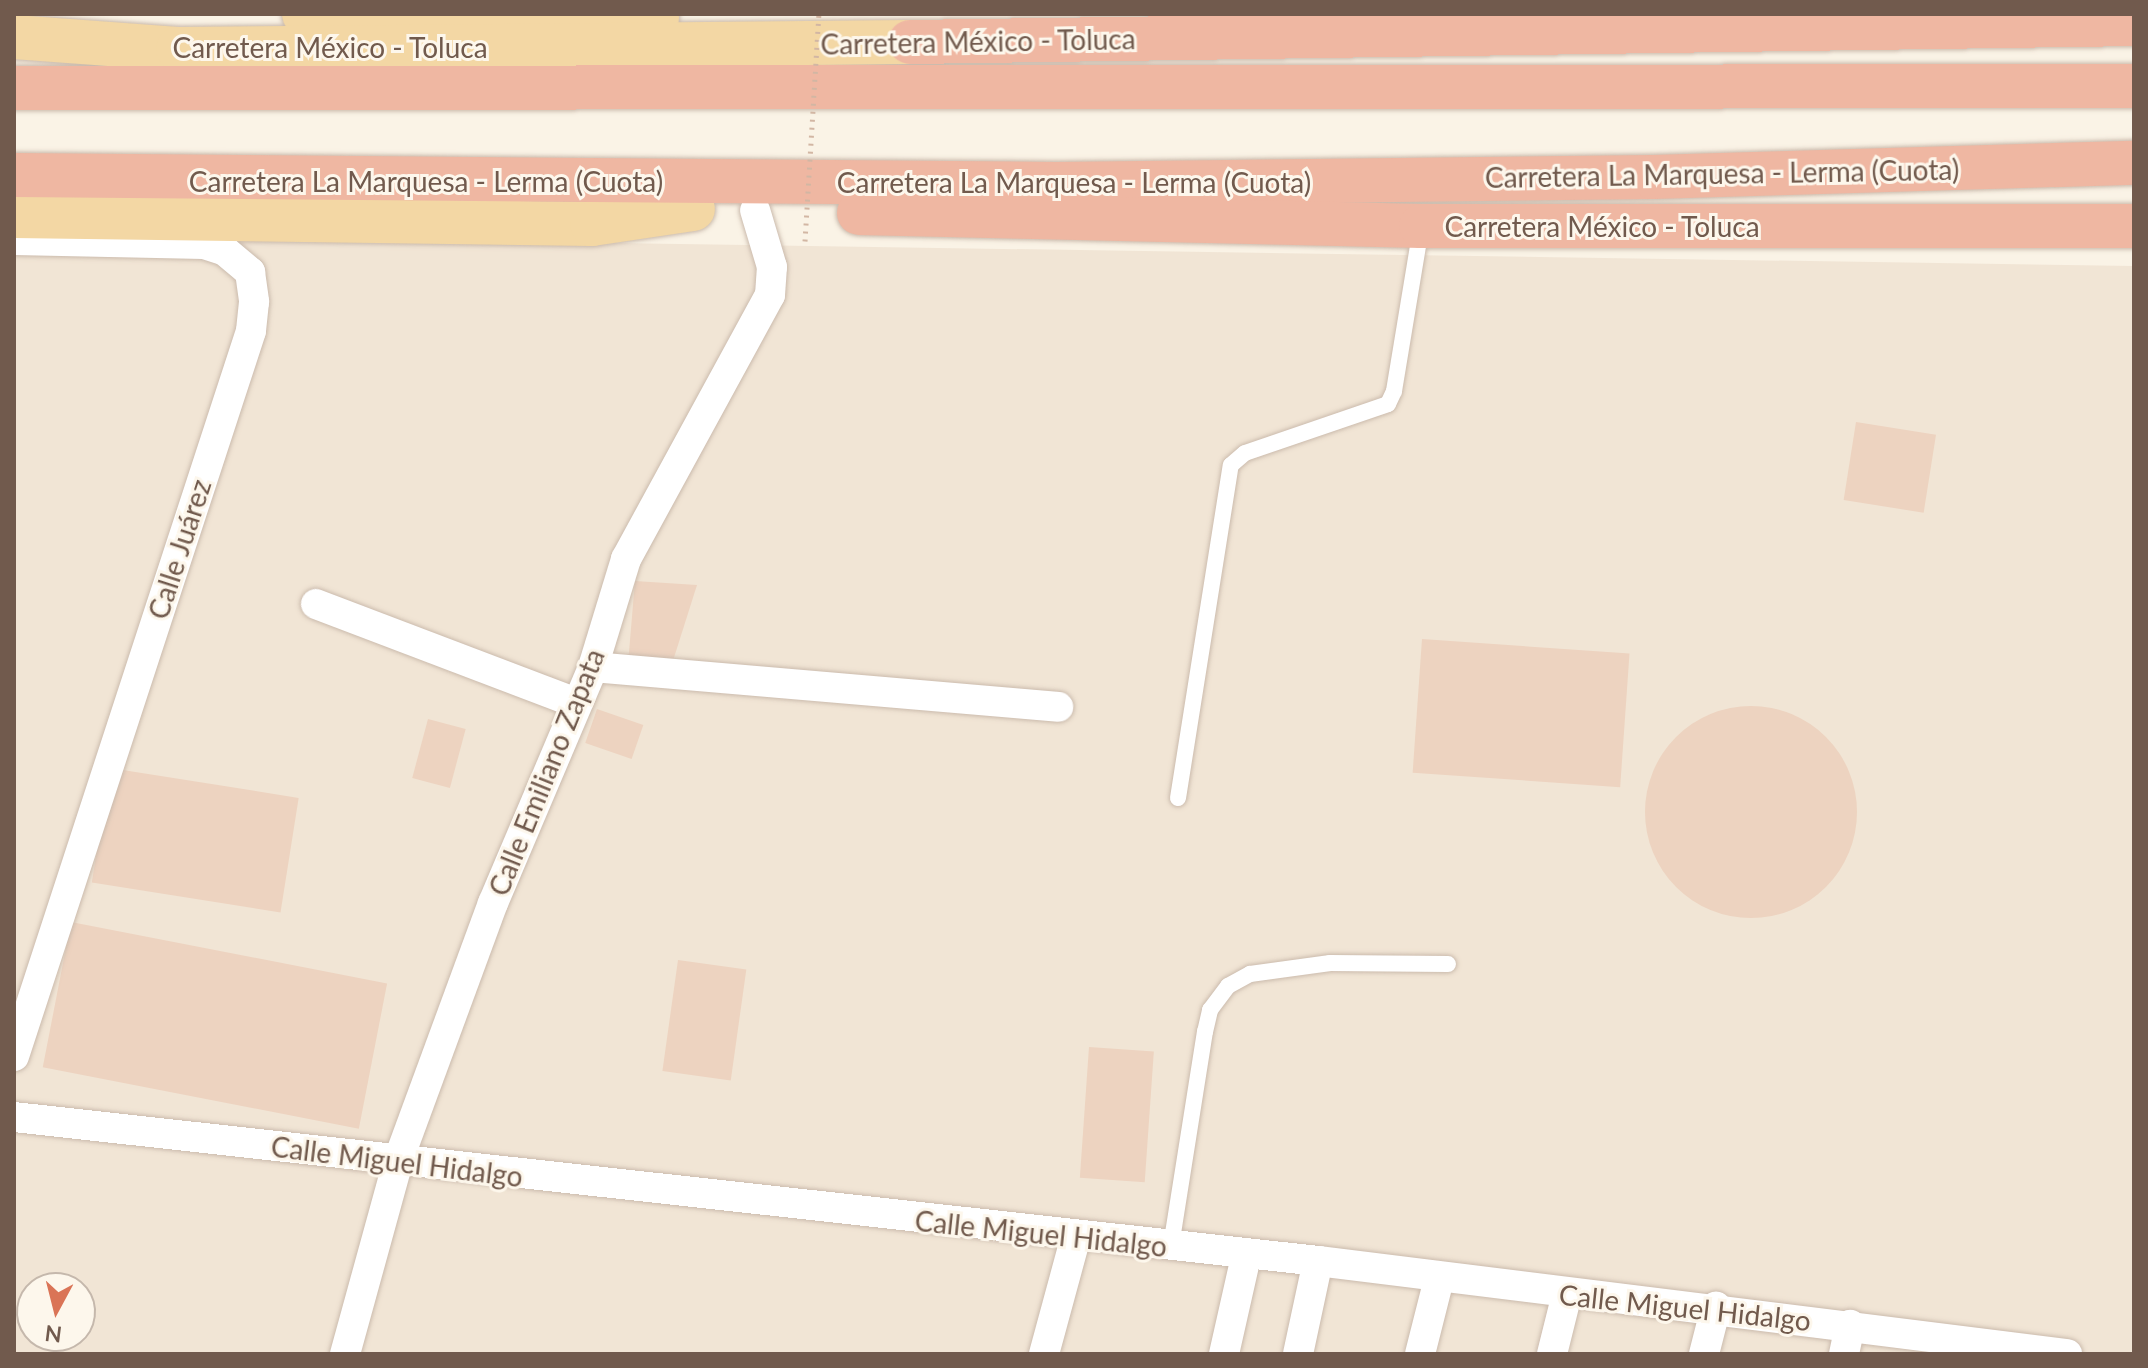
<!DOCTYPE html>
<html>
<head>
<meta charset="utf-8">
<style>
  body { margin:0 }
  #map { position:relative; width:2148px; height:1368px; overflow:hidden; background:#faf3e6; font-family:Lato,sans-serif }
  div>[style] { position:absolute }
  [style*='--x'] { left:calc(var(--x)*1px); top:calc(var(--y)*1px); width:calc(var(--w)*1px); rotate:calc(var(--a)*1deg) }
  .residential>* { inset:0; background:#f1e5d5 }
  .building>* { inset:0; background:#edd3c0; transform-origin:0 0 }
  .round { border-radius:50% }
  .roads { filter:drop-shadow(0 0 2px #cbbbad) drop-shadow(0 0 2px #cbbbad) }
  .service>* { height:16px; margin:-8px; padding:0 8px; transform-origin:8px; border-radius:8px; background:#fff }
  .minor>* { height:30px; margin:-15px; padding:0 15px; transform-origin:15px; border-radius:15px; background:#fff }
  .primary>* { height:44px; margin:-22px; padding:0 22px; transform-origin:22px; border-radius:22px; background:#f3d7a4 }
  .motorway>* { height:44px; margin:-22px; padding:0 22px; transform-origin:22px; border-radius:22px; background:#efb7a2 }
  .path-bridge>* { height:5px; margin-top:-2.5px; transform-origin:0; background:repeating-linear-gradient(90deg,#d2b6a3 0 2px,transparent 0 8px) }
  span { translate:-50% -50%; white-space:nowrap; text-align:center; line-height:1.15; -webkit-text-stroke:6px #fdf7ec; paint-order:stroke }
  .street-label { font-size:28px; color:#715a4d }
  .frame { position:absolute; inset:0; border:16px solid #715a4d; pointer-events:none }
  .north { position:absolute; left:16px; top:1272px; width:80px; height:80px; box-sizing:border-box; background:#fdf7ec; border:2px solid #c5b8ac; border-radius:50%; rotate:187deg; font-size:22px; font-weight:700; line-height:32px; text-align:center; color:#715a4d }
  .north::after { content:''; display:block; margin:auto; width:28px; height:36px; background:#da7456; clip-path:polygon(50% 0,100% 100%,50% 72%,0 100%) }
</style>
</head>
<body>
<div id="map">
  <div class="residential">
    <div style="clip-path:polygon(evenodd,14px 239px,546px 242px,2134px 266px,2134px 1354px,14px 1354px,14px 239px,32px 1288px,80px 1288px,80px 1336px,32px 1336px,32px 1288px)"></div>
  </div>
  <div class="building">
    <div style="left:1856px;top:422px;width:81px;height:79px;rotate:9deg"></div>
    <div style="clip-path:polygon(635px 581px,697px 585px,671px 667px,628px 664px)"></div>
    <div style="left:1422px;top:639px;width:208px;height:134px;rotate:4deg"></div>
    <div class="round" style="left:1645px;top:706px;width:212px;height:212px"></div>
    <div style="left:597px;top:709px;width:49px;height:36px;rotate:19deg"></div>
    <div style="left:428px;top:719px;width:39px;height:61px;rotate:15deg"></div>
    <div style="left:110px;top:768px;width:191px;height:116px;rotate:9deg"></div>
    <div style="left:71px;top:922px;width:322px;height:148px;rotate:11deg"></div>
    <div style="left:678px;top:960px;width:69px;height:112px;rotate:8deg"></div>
    <div style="left:1089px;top:1047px;width:65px;height:131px;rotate:4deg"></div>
  </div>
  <div class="roads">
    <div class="service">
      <div style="--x:1178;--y:798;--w:337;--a:-81"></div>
      <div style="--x:1231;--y:465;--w:18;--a:-41"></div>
      <div style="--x:1245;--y:453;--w:151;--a:-18.9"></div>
      <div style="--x:1388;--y:404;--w:14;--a:-65"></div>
      <div style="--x:1394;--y:391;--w:165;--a:-80.6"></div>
      <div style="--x:1171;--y:1246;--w:217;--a:-81"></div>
      <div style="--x:1205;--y:1032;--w:23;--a:-77"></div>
      <div style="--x:1210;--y:1010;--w:30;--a:-53"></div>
      <div style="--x:1228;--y:986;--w:25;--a:-29"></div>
      <div style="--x:1250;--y:974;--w:81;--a:-7.8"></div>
      <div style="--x:1330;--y:963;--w:118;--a:0.5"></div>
    </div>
    <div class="minor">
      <div style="--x:14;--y:240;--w:190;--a:1.2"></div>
      <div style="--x:204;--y:244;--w:22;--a:18"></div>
      <div style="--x:225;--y:251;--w:33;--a:40"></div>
      <div style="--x:250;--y:272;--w:30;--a:82"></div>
      <div style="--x:254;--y:302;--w:29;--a:96"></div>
      <div style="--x:251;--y:331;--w:763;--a:108.1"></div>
      <div style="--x:316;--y:604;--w:279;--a:20.8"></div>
      <div style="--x:593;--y:667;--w:467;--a:4.9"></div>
      <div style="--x:14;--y:1117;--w:1312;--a:6.3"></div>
      <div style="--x:1318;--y:1261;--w:755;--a:7.08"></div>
      <div style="--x:345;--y:1354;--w:200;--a:-74.6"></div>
      <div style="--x:398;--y:1161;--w:275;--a:-69.8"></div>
      <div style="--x:493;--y:903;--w:256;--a:-67"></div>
      <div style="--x:593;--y:667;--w:113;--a:-73"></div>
      <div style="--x:626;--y:559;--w:301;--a:-61.4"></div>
      <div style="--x:770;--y:295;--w:28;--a:-86"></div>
      <div style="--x:772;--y:267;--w:59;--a:-106.6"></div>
      <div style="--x:1044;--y:1354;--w:122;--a:-74.8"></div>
      <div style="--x:1224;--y:1354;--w:100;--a:-77.3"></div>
      <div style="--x:1298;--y:1354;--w:95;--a:-77.9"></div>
      <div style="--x:1420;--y:1354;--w:77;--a:-75.8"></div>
      <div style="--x:1552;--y:1354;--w:62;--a:-76"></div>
      <div style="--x:1704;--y:1354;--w:49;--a:-75.7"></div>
      <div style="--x:1844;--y:1354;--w:30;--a:-78"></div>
    </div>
    <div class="primary">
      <div style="--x:304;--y:14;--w:353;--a:0.6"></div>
      <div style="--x:14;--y:37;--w:164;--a:4.2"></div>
      <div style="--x:178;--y:49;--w:732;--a:-0.55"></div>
      <div style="--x:14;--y:216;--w:578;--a:0.79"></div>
      <div style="--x:592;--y:224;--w:102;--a:-8.4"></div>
    </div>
    <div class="motorway">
      <div style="--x:910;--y:42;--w:1224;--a:-0.84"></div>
      <div style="--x:14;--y:88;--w:2120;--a:-0.05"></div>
      <div style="--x:14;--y:175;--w:1042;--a:0.49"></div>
      <div style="--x:1056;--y:184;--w:597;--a:-0.67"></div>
      <div style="--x:1653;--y:177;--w:481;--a:-1.7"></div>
      <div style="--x:859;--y:213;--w:562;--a:1.33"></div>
      <div style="--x:1421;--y:226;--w:713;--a:0"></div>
    </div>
  </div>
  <div class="path-bridge">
    <div style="--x:805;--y:241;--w:227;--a:-86.5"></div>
  </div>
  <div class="street-label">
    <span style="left:978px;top:41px;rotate:-1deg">Carretera México - Toluca</span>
    <span style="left:330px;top:47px">Carretera México - Toluca</span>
    <span style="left:1722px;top:173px;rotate:-1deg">Carretera La Marquesa - Lerma (Cuota)</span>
    <span style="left:426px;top:181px">Carretera La Marquesa - Lerma (Cuota)</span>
    <span style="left:1074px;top:182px">Carretera La Marquesa - Lerma (Cuota)</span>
    <span style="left:1602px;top:226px">Carretera México - Toluca</span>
    <span style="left:179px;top:549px;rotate:-72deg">Calle Juárez</span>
    <span style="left:546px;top:772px;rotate:-68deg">Calle Emiliano Zapata</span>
    <span style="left:397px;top:1161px;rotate:7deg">Calle Miguel Hidalgo</span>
    <span style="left:1041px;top:1233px;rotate:6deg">Calle Miguel Hidalgo</span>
    <span style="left:1685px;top:1307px;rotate:6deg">Calle Miguel Hidalgo</span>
  </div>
  <div class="frame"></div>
  <div class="north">N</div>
</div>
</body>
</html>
